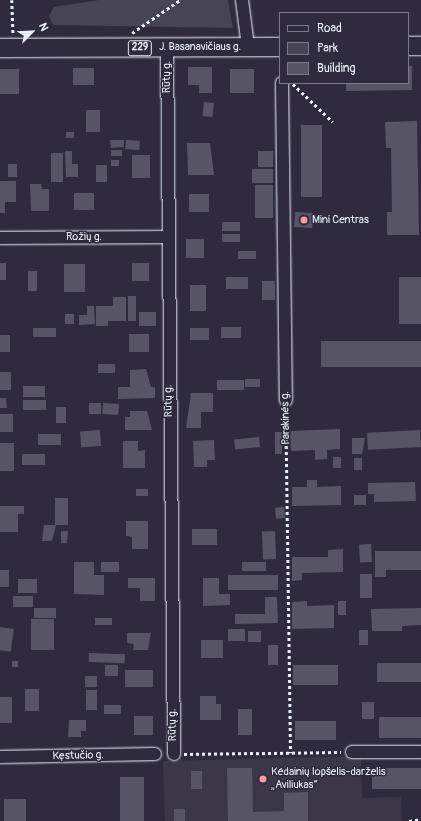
<!DOCTYPE html>
<html>
<head>
<meta charset="utf-8">
<style>
  body { margin:0 }
  #map { position:relative; width:421px; height:821px; overflow:hidden; background:#2f2a3d; font-family:Pangolin,sans-serif }
  div>[style] { position:absolute }
  [style*='--x'] { left:calc(var(--x)*1px); top:calc(var(--y)*1px); width:calc(var(--w)*1px); rotate:calc(var(--a)*1deg) }
  .built>* { inset:0; background:#3b3749 }
  .green>* { inset:0; background:#464455 }
  .building>* { inset:0; background:#575565; transform-origin:0 0 }
  .path>* { height:2.5px; margin-top:-1.25px; transform-origin:0; background:repeating-linear-gradient(90deg,#e8f1f8 0 3px,transparent 0 6px) }
  .roads { filter:drop-shadow(0 0 1px #e8f1f8) drop-shadow(0 0 1px #e8f1f8) }
  .street>* { height:12px; margin:-6px; padding:0 6px; transform-origin:6px; border-radius:6px; background:#2f2a3d }
  .primary>* { height:18px; margin:-9px; padding:0 9px; transform-origin:9px; border-radius:9px; background:#2f2a3d }
  .dots>* { width:11px; height:11px; translate:-50% -50%; box-sizing:border-box; border:2px solid #2f2a3d; border-radius:50% }
  span { translate:-50% -50%; white-space:nowrap; text-align:center; line-height:1.15; -webkit-text-stroke:3px #2f2a3d; paint-order:stroke }
  .shield-label span { padding:1px 3px; background:#2f2a3d; border:1px solid; border-radius:3px; -webkit-text-stroke-width:0 }
  .shield-label { font-size:10px; color:#e8f1f8; font-weight:700 }
  .street-label { font-size:11px; color:#e8f1f8 }
  .poi-label { font-size:11px; color:#e8f1f8 }
  .left { translate:0 -50%; text-align:left }
  .legend { position:absolute; left:279px; top:12px; width:130px; height:72px; box-sizing:border-box; background:#2f2a3d; border:1px solid #797a88; margin:0; padding:5px 7px; list-style:none; font-size:12px; color:#e8f1f8 }
  .legend li { display:flex; align-items:center; gap:8px; height:20px }
  .legend b { width:20px; border:1px solid #797a88 }
  .north { position:absolute; left:12px; top:12px; width:40px; height:40px; -webkit-text-stroke:3px #2f2a3d; paint-order:stroke; rotate:66deg; font-size:11px; font-weight:700; line-height:16px; text-align:center; color:#e8f1f8 }
  .north::after { content:''; display:block; margin:auto; width:14px; height:18px; background:#e8f1f8; clip-path:polygon(50% 0,100% 100%,50% 72%,0 100%) }
</style>
</head>
<body>
<div id="map">
  <div class="built">
    <div style="clip-path:polygon(361px 756px,362px 798px,401px 797px,402px 821px,165px 821px,163px 761px)"></div>
  </div>
  <div class="green">
    <div style="clip-path:polygon(99px 0,228px 0,233px 28px,53px 25px,49px 16px,54px 7px)"></div>
  </div>
  <div class="building">
    <div style="clip-path:polygon(408px 66px,412px 66px,412px 90px,346px 91px,346px 83px,408px 83px)"></div>
    <div style="clip-path:polygon(188px 67px,212px 67px,212px 93px,199px 93px,199px 85px,188px 85px)"></div>
    <div style="left:94px;top:68px;width:17px;height:21px;rotate:90deg"></div>
    <div style="left:0;top:69px;width:19px;height:25px"></div>
    <div style="left:230px;top:69px;width:24px;height:24px"></div>
    <div style="left:204px;top:102px;width:10px;height:14px;rotate:6deg"></div>
    <div style="left:86px;top:110px;width:14px;height:22px"></div>
    <div style="clip-path:polygon(417px 121px,419px 235px,387px 235px,387px 212px,392px 212px,391px 148px,386px 148px,385px 122px)"></div>
    <div style="left:301px;top:125px;width:21px;height:72px"></div>
    <div style="left:66px;top:132px;width:8px;height:6px"></div>
    <div style="clip-path:polygon(110px 140px,124px 140px,124px 147px,111px 148px)"></div>
    <div style="left:126px;top:140px;width:14px;height:9px;rotate:4deg"></div>
    <div style="clip-path:polygon(187px 143px,210px 143px,214px 175px,188px 175px)"></div>
    <div style="left:111px;top:150px;width:11px;height:6px"></div>
    <div style="clip-path:polygon(65px 151px,72px 151px,72px 164px,78px 164px,78px 177px,66px 177px)"></div>
    <div style="left:258px;top:151px;width:15px;height:16px"></div>
    <div style="left:51px;top:153px;width:12px;height:29px"></div>
    <div style="left:150px;top:155px;width:23px;height:18px;rotate:90deg"></div>
    <div style="left:111px;top:160px;width:8px;height:6px"></div>
    <div style="left:8px;top:164px;width:9px;height:13px"></div>
    <div style="left:96px;top:165px;width:11px;height:17px"></div>
    <div style="left:273px;top:169px;width:14px;height:21px;rotate:90deg"></div>
    <div style="clip-path:polygon(0 181px,16px 181px,16px 202px,5px 202px,5px 213px,0 213px)"></div>
    <div style="clip-path:polygon(30px 184px,41px 184px,42px 189px,49px 189px,49px 211px,31px 211px)"></div>
    <div style="left:255px;top:185px;width:18px;height:33px"></div>
    <div style="left:74px;top:193px;width:20px;height:17px"></div>
    <div style="left:189px;top:194px;width:20px;height:18px"></div>
    <div style="left:295px;top:212px;width:18px;height:15px;rotate:3deg"></div>
    <div style="left:240px;top:222px;width:9px;height:18px;rotate:90deg"></div>
    <div style="left:222px;top:234px;width:18px;height:8px"></div>
    <div style="left:186px;top:239px;width:18px;height:19px"></div>
    <div style="left:238px;top:251px;width:18px;height:8px"></div>
    <div style="left:0;top:263px;width:6px;height:17px"></div>
    <div style="left:132px;top:263px;width:17px;height:18px"></div>
    <div style="left:64px;top:264px;width:21px;height:28px"></div>
    <div style="left:28px;top:271px;width:9px;height:20px"></div>
    <div style="left:248px;top:277px;width:12px;height:22px;rotate:90deg"></div>
    <div style="left:399px;top:277px;width:22px;height:47px"></div>
    <div style="left:262px;top:281px;width:13px;height:19px"></div>
    <div style="left:190px;top:285px;width:16px;height:26px"></div>
    <div style="left:128px;top:296px;width:8px;height:25px"></div>
    <div style="clip-path:polygon(113px 297px,126px 297px,126px 321px,108px 321px,108px 326px,96px 326px,96px 306px,113px 306px)"></div>
    <div style="clip-path:polygon(87px 306px,94px 306px,95px 324px,79px 325px,79px 315px,87px 315px)"></div>
    <div style="left:139px;top:312px;width:17px;height:14px"></div>
    <div style="left:65px;top:314px;width:9px;height:10px"></div>
    <div style="left:221px;top:327px;width:20px;height:11px"></div>
    <div style="left:33px;top:328px;width:23px;height:9px"></div>
    <div style="left:190px;top:328px;width:19px;height:12px"></div>
    <div style="left:129px;top:334px;width:20px;height:18px"></div>
    <div style="left:0;top:335px;width:10px;height:17px"></div>
    <div style="left:421px;top:341px;width:26px;height:100px;rotate:90deg"></div>
    <div style="left:98px;top:364px;width:17px;height:9px"></div>
    <div style="clip-path:polygon(146px 369px,151px 387px,155px 387px,155px 398px,118px 399px,118px 387px,130px 387px,130px 370px)"></div>
    <div style="left:0;top:372px;width:11px;height:18px"></div>
    <div style="left:260px;top:379px;width:8px;height:15px;rotate:90deg"></div>
    <div style="left:217px;top:380px;width:27px;height:10px"></div>
    <div style="left:45px;top:386px;width:11px;height:22px;rotate:90deg"></div>
    <div style="clip-path:polygon(191px 393px,213px 393px,213px 412px,201px 412px,201px 428px,186px 428px)"></div>
    <div style="clip-path:polygon(0 398px,6px 398px,7px 408px,0 408px)"></div>
    <div style="left:23px;top:400px;width:23px;height:10px"></div>
    <div style="left:89px;top:403px;width:12px;height:11px"></div>
    <div style="left:103px;top:403px;width:16px;height:11px;rotate:4deg"></div>
    <div style="left:56px;top:407px;width:10px;height:16px"></div>
    <div style="clip-path:polygon(130px 411px,147px 411px,152px 430px,125px 430px,125px 417px,130px 417px)"></div>
    <div style="left:13px;top:414px;width:18px;height:13px;rotate:90deg"></div>
    <div style="clip-path:polygon(340px 429px,340px 449px,327px 450px,327px 459px,315px 460px,315px 450px,291px 451px,290px 431px)"></div>
    <div style="left:100px;top:430px;width:16px;height:20px;rotate:86deg"></div>
    <div style="left:420px;top:430px;width:17px;height:53px;rotate:87deg"></div>
    <div style="left:275px;top:432px;width:7px;height:22px"></div>
    <div style="left:61px;top:434px;width:11px;height:23px;rotate:90deg"></div>
    <div style="left:259px;top:437px;width:10px;height:25px;rotate:84deg"></div>
    <div style="clip-path:polygon(352px 438px,365px 438px,362px 454px,352px 454px)"></div>
    <div style="clip-path:polygon(214px 440px,215px 460px,207px 460px,207px 467px,194px 467px,193px 441px)"></div>
    <div style="clip-path:polygon(123px 441px,138px 441px,138px 451px,145px 450px,145px 468px,123px 468px)"></div>
    <div style="left:0;top:443px;width:14px;height:28px"></div>
    <div style="left:22px;top:454px;width:23px;height:11px"></div>
    <div style="left:341px;top:457px;width:11px;height:8px;rotate:90deg"></div>
    <div style="left:354px;top:458px;width:8px;height:12px"></div>
    <div style="clip-path:polygon(307px 480px,317px 480px,317px 487px,341px 486px,341px 505px,292px 506px,292px 487px,307px 487px)"></div>
    <div style="clip-path:polygon(415px 482px,416px 501px,374px 502px,374px 494px,368px 494px,368px 483px)"></div>
    <div style="left:136px;top:489px;width:12px;height:7px"></div>
    <div style="left:354px;top:495px;width:12px;height:10px"></div>
    <div style="left:68px;top:498px;width:27px;height:13px;rotate:90deg"></div>
    <div style="clip-path:polygon(0 506px,24px 506px,24px 514px,18px 514px,18px 532px,0 532px)"></div>
    <div style="left:284px;top:507px;width:11px;height:9px;rotate:85deg"></div>
    <div style="clip-path:polygon(126px 521px,148px 521px,148px 549px,132px 549px,132px 537px,126px 536px)"></div>
    <div style="clip-path:polygon(44px 525px,56px 525px,52px 541px,42px 541px)"></div>
    <div style="left:217px;top:529px;width:16px;height:25px;rotate:90deg"></div>
    <div style="clip-path:polygon(61px 531px,68px 531px,67px 543px,61px 543px)"></div>
    <div style="left:275px;top:531px;width:28px;height:13px;rotate:88deg"></div>
    <div style="left:371px;top:544px;width:18px;height:12px;rotate:87deg"></div>
    <div style="clip-path:polygon(343px 549px,343px 572px,302px 573px,302px 580px,292px 581px,292px 557px,328px 557px,328px 550px)"></div>
    <div style="clip-path:polygon(375px 551px,421px 551px,421px 570px,386px 570px,386px 577px,375px 577px)"></div>
    <div style="clip-path:polygon(74px 562px,94px 562px,94px 575px,104px 575px,104px 595px,74px 594px)"></div>
    <div style="left:101px;top:562px;width:18px;height:10px"></div>
    <div style="left:242px;top:562px;width:24px;height:9px"></div>
    <div style="left:0;top:570px;width:9px;height:17px"></div>
    <div style="left:372px;top:574px;width:24px;height:12px;rotate:90deg"></div>
    <div style="left:278px;top:575px;width:15px;height:50px;rotate:90deg"></div>
    <div style="clip-path:polygon(128px 578px,155px 578px,155px 601px,140px 601px,140px 588px,128px 588px)"></div>
    <div style="clip-path:polygon(203px 578px,219px 578px,219px 594px,230px 594px,230px 605px,203px 606px)"></div>
    <div style="left:18px;top:579px;width:19px;height:14px"></div>
    <div style="left:13px;top:596px;width:20px;height:11px"></div>
    <div style="clip-path:polygon(265px 597px,277px 597px,278px 623px,235px 624px,235px 614px,265px 614px)"></div>
    <div style="clip-path:polygon(307px 601px,307px 606px,334px 605px,334px 628px,292px 629px,292px 602px)"></div>
    <div style="left:338px;top:601px;width:8px;height:14px"></div>
    <div style="left:34px;top:608px;width:22px;height:10px"></div>
    <div style="clip-path:polygon(421px 608px,421px 625px,402px 626px,402px 631px,372px 631px,371px 609px)"></div>
    <div style="left:95px;top:618px;width:17px;height:7px"></div>
    <div style="left:54px;top:619px;width:31px;height:23px;rotate:90deg"></div>
    <div style="left:0;top:627px;width:14px;height:23px;rotate:8deg"></div>
    <div style="left:228px;top:629px;width:17px;height:12px"></div>
    <div style="left:359px;top:630px;width:9px;height:15px"></div>
    <div style="left:261px;top:631px;width:11px;height:13px;rotate:90deg"></div>
    <div style="clip-path:polygon(127px 633px,151px 633px,148px 650px,133px 650px,134px 644px,127px 643px)"></div>
    <div style="left:201px;top:640px;width:22px;height:18px"></div>
    <div style="left:268px;top:645px;width:10px;height:20px"></div>
    <div style="left:89px;top:653px;width:36px;height:9px;rotate:2deg"></div>
    <div style="left:12px;top:661px;width:6px;height:6px"></div>
    <div style="left:421px;top:663px;width:19px;height:44px;rotate:90deg"></div>
    <div style="left:105px;top:665px;width:13px;height:11px"></div>
    <div style="left:293px;top:665px;width:45px;height:20px"></div>
    <div style="left:125px;top:670px;width:28px;height:17px"></div>
    <div style="left:85px;top:676px;width:12px;height:11px"></div>
    <div style="left:25px;top:689px;width:14px;height:22px"></div>
    <div style="left:86px;top:690px;width:11px;height:20px"></div>
    <div style="clip-path:polygon(200px 696px,216px 696px,216px 704px,221px 704px,221px 720px,200px 720px)"></div>
    <div style="left:0;top:697px;width:12px;height:26px"></div>
    <div style="left:362px;top:702px;width:12px;height:17px"></div>
    <div style="left:104px;top:705px;width:17px;height:9px"></div>
    <div style="left:252px;top:709px;width:26px;height:14px;rotate:90deg"></div>
    <div style="left:134px;top:716px;width:19px;height:19px"></div>
    <div style="left:421px;top:717px;width:21px;height:42px;rotate:90deg"></div>
    <div style="clip-path:polygon(69px 720px,86px 720px,86px 731px,81px 731px,81px 737px,68px 737px)"></div>
    <div style="left:295px;top:721px;width:41px;height:19px"></div>
    <div style="clip-path:polygon(227px 768px,252px 768px,253px 812px,284px 811px,284px 793px,308px 792px,308px 821px,228px 821px)"></div>
    <div style="left:372px;top:768px;width:49px;height:21px"></div>
    <div style="left:191px;top:771px;width:11px;height:18px"></div>
    <div style="left:120px;top:777px;width:24px;height:44px"></div>
    <div style="left:26px;top:799px;width:22px;height:22px;rotate:90deg"></div>
    <div style="left:174px;top:809px;width:11px;height:12px"></div>
  </div>
  <div class="path">
    <div style="--x:12;--y:0;--w:33;--a:88"></div>
    <div style="--x:132;--y:33;--w:58;--a:-34.5"></div>
    <div style="--x:293;--y:84;--w:55;--a:43.5"></div>
    <div style="--x:286;--y:410;--w:343;--a:89.2"></div>
    <div style="--x:184;--y:754;--w:157;--a:-0.7"></div>
    <div style="--x:409;--y:821;--w:12;--a:-9"></div>
  </div>
  <div class="roads">
    <div class="street">
      <div style="--x:242;--y:0;--w:47;--a:82.7"></div>
      <div style="--x:167;--y:47;--w:707;--a:89.43"></div>
      <div style="--x:282;--y:83;--w:317;--a:89.3"></div>
      <div style="--x:0;--y:238;--w:167;--a:-0.3"></div>
      <div style="--x:352;--y:752;--w:69;--a:0"></div>
      <div style="--x:0;--y:757;--w:155;--a:-1.1"></div>
    </div>
    <div class="primary">
      <div style="--x:408;--y:46;--w:13;--a:0"></div>
      <div style="--x:0;--y:48;--w:280;--a:-0.2"></div>
    </div>
  </div>
  <div class="dots">
    <div style="left:304px;top:220px;background:#ff9aa2"></div>
    <div style="left:263px;top:779px;background:#ff9aa2"></div>
  </div>
  <div class="shield-label">
    <span style="left:140px;top:48px">229</span>
  </div>
  <div class="street-label">
    <span style="left:200px;top:47px">J. Basanavičiaus g.</span>
    <span style="left:167px;top:77px;rotate:-90deg">Rūtų g.</span>
    <span style="left:84px;top:237px">Rožių g.</span>
    <span style="left:169px;top:401px;rotate:-91deg">Rūtų g.</span>
    <span style="left:286px;top:418px;rotate:-91deg">Parakinės g.</span>
    <span style="left:173px;top:725px;rotate:-91deg">Rūtų g.</span>
    <span style="left:78px;top:756px;rotate:-1deg">Kęstučio g.</span>
  </div>
  <div class="poi-label">
    <span class="left" style="left:312px;top:220px">Mini Centras</span>
    <span class="left" style="left:271px;top:779px">Kėdainių lopšelis-darželis<br>„Aviliukas“</span>
  </div>
  <ul class="legend">
  <li><b style="height:5px;background:#2f2a3d"></b>Road</li>
  <li><b style="height:11px;background:#464455"></b>Park</li>
  <li><b style="height:11px;background:#575565"></b>Building</li>
  </ul>
  <div class="north">N</div>
</div>
</body>
</html>
